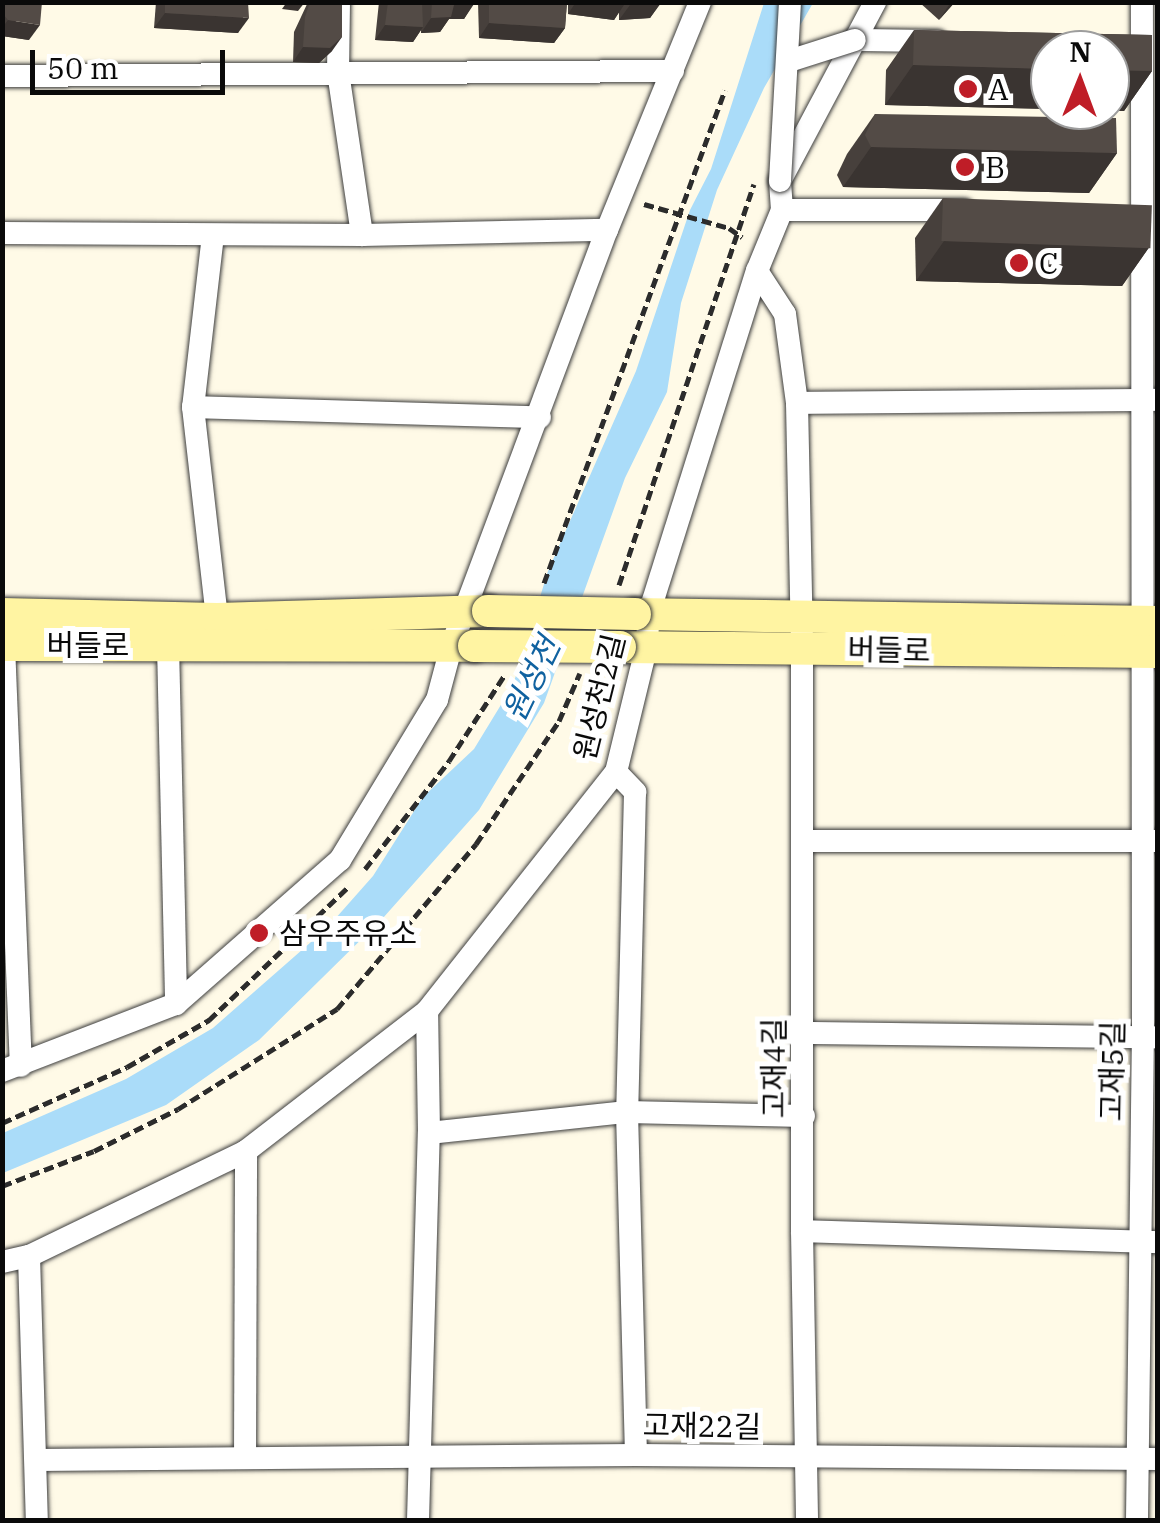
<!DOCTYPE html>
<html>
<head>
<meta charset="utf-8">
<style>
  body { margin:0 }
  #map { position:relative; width:1160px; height:1523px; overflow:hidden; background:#fffae7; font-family:"IBM Plex Serif","Noto Sans KR",serif }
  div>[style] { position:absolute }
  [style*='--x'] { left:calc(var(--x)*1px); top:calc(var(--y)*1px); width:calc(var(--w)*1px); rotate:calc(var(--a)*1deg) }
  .water>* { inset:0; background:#aadcf9 }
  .path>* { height:5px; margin-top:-2.5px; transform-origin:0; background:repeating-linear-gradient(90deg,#2c2c2c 0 10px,transparent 0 15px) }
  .roads { filter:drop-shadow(0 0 2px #3d3d3d) drop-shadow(0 0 2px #3d3d3d) }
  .street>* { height:22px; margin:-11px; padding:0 11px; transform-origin:11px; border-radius:11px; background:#fff }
  .secondary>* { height:32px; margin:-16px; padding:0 16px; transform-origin:16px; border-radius:16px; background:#fff4a2 }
  .bridges { filter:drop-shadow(0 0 2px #3d3d3d) drop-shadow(0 0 2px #3d3d3d) }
  .street-bridge>* { height:22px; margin:-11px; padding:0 11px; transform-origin:11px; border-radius:11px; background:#fff }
  .secondary-bridge>* { height:32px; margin:-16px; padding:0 16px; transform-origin:16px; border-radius:16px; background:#fff4a2 }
  .wall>* { inset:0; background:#47403c }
  .shaded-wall>* { inset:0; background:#3a3431 }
  .building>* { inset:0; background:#534b46; transform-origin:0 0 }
  .dots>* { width:28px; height:28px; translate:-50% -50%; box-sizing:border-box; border:5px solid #fff; border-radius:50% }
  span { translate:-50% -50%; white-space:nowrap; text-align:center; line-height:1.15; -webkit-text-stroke:10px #fff; paint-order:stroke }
  .poi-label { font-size:30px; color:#0a0a0a }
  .left { translate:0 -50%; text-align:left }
  .street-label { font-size:30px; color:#0a0a0a }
  .water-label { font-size:32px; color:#1062a0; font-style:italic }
  .frame { position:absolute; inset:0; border:5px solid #0a0a0a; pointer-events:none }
  .north { position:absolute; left:1030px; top:30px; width:100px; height:100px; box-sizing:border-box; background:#fff; border:2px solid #9d9d9d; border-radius:50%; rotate:1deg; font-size:28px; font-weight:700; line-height:40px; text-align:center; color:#0a0a0a }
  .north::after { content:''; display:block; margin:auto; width:35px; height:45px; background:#bf1d27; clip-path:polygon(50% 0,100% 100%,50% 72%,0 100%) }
  .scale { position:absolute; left:30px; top:50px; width:195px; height:45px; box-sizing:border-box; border:5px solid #0a0a0a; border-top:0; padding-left:12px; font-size:30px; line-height:35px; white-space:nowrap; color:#0a0a0a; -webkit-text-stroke:8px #fff; paint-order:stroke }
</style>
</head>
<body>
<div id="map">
  <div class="water">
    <div style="clip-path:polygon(764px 3px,813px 3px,764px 88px,717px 190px,681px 303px,667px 392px,625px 478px,544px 703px,479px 810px,383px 918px,259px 1040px,166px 1105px,3px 1173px,3px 1133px,126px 1079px,213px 1028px,327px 928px,373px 876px,423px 797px,474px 749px,513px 685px,548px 571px,636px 371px,690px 210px,711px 169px)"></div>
  </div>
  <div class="path">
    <div style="--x:644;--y:204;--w:88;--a:15.8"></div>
    <div style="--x:729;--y:228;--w:16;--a:35"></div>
    <div style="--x:544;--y:583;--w:525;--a:-69.84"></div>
    <div style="--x:619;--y:585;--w:423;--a:-71.4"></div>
    <div style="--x:365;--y:869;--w:137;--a:-52.1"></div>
    <div style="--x:449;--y:761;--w:101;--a:-57.1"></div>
    <div style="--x:2;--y:1123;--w:137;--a:-24.1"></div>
    <div style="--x:127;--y:1067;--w:95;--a:-29.8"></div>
    <div style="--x:209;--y:1020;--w:191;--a:-43.7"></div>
    <div style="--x:2;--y:1186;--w:98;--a:-20.8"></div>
    <div style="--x:94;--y:1151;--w:94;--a:-26.6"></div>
    <div style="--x:178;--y:1109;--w:188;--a:-32.2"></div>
    <div style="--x:337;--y:1009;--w:216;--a:-49.9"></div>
    <div style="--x:476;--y:844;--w:148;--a:-56"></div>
    <div style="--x:559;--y:721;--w:52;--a:-66.4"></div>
  </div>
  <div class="roads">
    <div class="street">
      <div style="--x:339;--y:2;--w:70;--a:90.8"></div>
      <div style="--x:338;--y:72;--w:165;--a:81.6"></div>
      <div style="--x:855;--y:40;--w:82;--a:0.7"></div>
      <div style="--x:2;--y:76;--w:671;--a:-0.43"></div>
      <div style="--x:782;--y:210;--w:182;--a:0"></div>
      <div style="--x:2;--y:233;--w:360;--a:0.3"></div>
      <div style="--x:362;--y:235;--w:245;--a:-1.2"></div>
      <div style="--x:213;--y:235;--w:173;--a:96.6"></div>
      <div style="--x:193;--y:407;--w:213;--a:83.5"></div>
      <div style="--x:757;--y:271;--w:51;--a:56.9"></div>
      <div style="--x:785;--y:314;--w:90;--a:82.3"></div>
      <div style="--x:797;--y:403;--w:246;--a:88.8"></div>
      <div style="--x:802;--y:649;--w:582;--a:90"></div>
      <div style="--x:802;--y:1231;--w:289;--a:89"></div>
      <div style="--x:797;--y:403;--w:361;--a:-0.5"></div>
      <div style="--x:193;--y:407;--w:347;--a:1.7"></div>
      <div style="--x:4;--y:645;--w:421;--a:87.7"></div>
      <div style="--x:168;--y:645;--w:359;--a:88.7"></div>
      <div style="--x:616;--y:772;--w:28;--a:46"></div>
      <div style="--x:635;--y:792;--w:320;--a:91.4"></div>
      <div style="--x:627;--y:1112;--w:343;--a:88.5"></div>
      <div style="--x:803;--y:841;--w:355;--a:0"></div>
      <div style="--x:804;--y:1033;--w:351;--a:0.7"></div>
      <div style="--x:2;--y:1071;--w:186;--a:-21.1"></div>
      <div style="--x:176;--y:1004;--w:218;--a:-41.3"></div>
      <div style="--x:340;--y:860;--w:187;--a:-58.8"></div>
      <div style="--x:437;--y:700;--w:58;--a:-75"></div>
      <div style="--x:452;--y:644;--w:442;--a:-69.5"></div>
      <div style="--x:607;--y:230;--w:246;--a:-67.8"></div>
      <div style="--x:429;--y:1133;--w:199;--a:-6.1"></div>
      <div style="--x:627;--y:1112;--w:177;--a:1.3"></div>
      <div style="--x:802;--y:1231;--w:356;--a:1.8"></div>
      <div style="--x:29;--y:1256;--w:264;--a:88.3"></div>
      <div style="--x:2;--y:1262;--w:28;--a:-13"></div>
      <div style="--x:29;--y:1256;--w:241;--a:-25.8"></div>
      <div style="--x:246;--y:1151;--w:229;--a:-37.7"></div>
      <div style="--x:427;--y:1011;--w:305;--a:-51.7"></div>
      <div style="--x:616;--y:772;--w:127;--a:-76.3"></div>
      <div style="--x:646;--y:649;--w:36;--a:-85"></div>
      <div style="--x:649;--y:613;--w:359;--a:-72.5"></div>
      <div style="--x:757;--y:271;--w:66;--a:-67.7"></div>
      <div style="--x:782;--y:210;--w:29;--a:-94"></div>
      <div style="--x:780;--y:181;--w:203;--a:-62"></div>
      <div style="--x:245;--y:1456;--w:305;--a:-89.8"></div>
      <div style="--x:36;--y:1460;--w:600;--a:-0.48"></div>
      <div style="--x:636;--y:1455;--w:522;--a:0.44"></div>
      <div style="--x:418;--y:1520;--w:387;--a:-88.4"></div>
      <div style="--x:429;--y:1133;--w:122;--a:-90.9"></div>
      <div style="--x:1137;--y:1520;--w:483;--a:-89.3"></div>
      <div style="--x:1143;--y:1037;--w:1035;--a:-90.06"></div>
    </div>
    <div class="secondary">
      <div style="--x:2;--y:614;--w:215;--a:1.3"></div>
      <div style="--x:217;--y:619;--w:271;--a:-1.7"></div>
      <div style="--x:635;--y:614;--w:523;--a:0.88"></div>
      <div style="--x:2;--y:645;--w:472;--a:0.1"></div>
      <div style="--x:620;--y:647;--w:538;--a:0.53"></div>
    </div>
  </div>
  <div class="bridges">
    <div class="street-bridge">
      <div style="--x:789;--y:61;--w:69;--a:-17.7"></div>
      <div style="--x:780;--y:181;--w:179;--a:-86.8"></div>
    </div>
    <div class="secondary-bridge">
      <div style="--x:488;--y:611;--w:147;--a:1.2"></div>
      <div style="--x:474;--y:646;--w:146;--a:0.4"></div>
    </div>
  </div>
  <div class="wall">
    <div style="clip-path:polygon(2px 2px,29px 40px,2px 36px)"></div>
    <div style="clip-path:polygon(156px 2px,248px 2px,238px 33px,154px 28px)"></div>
    <div style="clip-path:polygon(308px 2px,342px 2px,332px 51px,319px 63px,293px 62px,294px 32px)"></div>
    <div style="clip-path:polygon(379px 2px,422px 2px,422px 9px,422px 2px,474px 2px,464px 19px,449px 19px,440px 32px,421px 33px,421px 30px,413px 42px,375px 40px)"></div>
    <div style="clip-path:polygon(478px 2px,567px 2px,565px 28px,554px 43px,479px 38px)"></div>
    <div style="clip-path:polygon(568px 2px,661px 2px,650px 18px,619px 20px,619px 12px,614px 20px,568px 14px)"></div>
    <div style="clip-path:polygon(919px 2px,955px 2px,939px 20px)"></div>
    <div style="clip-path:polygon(914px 30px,1152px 35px,1152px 71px,1124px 111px,1077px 110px,1110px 110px,1110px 50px,1050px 50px,1050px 109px,885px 105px,886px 70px)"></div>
    <div style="clip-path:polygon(875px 114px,1117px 153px,1089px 193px,843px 187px,837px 175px,847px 154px)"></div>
    <div style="clip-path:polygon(943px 198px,1150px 246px,1122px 286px,916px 281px,915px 238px)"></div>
  </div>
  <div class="shaded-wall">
    <div style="clip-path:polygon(287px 2px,305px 2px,298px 11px,282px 9px)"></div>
    <div style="clip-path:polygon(576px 2px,606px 2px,624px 5px,614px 20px,568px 14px)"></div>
    <div style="clip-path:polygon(951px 2px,955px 2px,939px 20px)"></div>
    <div style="clip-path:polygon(661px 3px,650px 18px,619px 20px,630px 5px)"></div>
    <div style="clip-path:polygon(474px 4px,464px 19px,449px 19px,440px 32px,421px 33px,431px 18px,454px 5px)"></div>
    <div style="clip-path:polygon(165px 13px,249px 18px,238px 33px,154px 28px)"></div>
    <div style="clip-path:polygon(8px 20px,40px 25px,29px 40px,2px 36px,2px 28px)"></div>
    <div style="clip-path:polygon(489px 23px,565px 28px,554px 43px,479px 38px)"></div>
    <div style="clip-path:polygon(385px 25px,423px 27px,413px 42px,375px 40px)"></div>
    <div style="clip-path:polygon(342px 37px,332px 51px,319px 63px,293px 62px,303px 47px)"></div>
    <div style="clip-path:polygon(913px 65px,1050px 69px,1050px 109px,885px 105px)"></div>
    <div style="clip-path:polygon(1110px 70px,1152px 71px,1124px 111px,1077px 110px,1110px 110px)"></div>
    <div style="clip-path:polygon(871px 147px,1117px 153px,1089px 193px,843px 187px)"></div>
    <div style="clip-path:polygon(944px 241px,1150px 246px,1122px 286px,916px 281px)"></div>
  </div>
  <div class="building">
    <div style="clip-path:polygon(2px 2px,42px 2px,40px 25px,8px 20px,2px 13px)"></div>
    <div style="clip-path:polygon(165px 2px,248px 2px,249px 18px,165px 13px)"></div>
    <div style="clip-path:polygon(310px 2px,342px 2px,342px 37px,330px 48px,303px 47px,305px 17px)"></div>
    <div style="clip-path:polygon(388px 2px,422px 2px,423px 27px,385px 25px)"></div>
    <div style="clip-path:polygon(432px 2px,474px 2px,474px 4px,454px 5px,451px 17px,431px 18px)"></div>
    <div style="clip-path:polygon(489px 2px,567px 2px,565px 28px,489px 23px)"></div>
    <div style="clip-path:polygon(629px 2px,661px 2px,661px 3px,630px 5px)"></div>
    <div style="clip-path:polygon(914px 30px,1152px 35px,1152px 71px,1110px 70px,1110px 50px,1050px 50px,1050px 69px,913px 65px)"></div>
    <div style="clip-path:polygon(875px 114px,1116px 118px,1117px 153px,871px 147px,865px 135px)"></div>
    <div style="left:943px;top:198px;width:209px;height:43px;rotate:2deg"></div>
  </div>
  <div class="dots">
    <div style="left:968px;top:89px;background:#bf1d27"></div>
    <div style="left:965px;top:167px;background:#bf1d27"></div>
    <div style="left:1019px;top:263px;background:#bf1d27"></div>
    <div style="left:259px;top:933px;background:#bf1d27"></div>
  </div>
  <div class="poi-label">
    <span class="left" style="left:988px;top:89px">A</span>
    <span class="left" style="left:985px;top:167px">B</span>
    <span class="left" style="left:1039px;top:263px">C</span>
    <span class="left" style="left:279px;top:933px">삼우주유소</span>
  </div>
  <div class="street-label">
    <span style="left:88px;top:645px">버들로</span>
    <span style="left:889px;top:650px;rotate:1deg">버들로</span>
    <span style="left:599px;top:697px;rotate:-76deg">원성천2길</span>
    <span style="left:774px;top:1068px;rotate:-90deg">고재4길</span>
    <span style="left:1112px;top:1071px;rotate:-89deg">고재5길</span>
    <span style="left:702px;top:1426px;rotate:1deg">고재22길</span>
  </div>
  <div class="water-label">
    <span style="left:531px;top:679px;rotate:-64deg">원성천</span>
  </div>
  <div class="frame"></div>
  <div class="north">N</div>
  <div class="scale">50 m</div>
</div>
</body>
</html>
